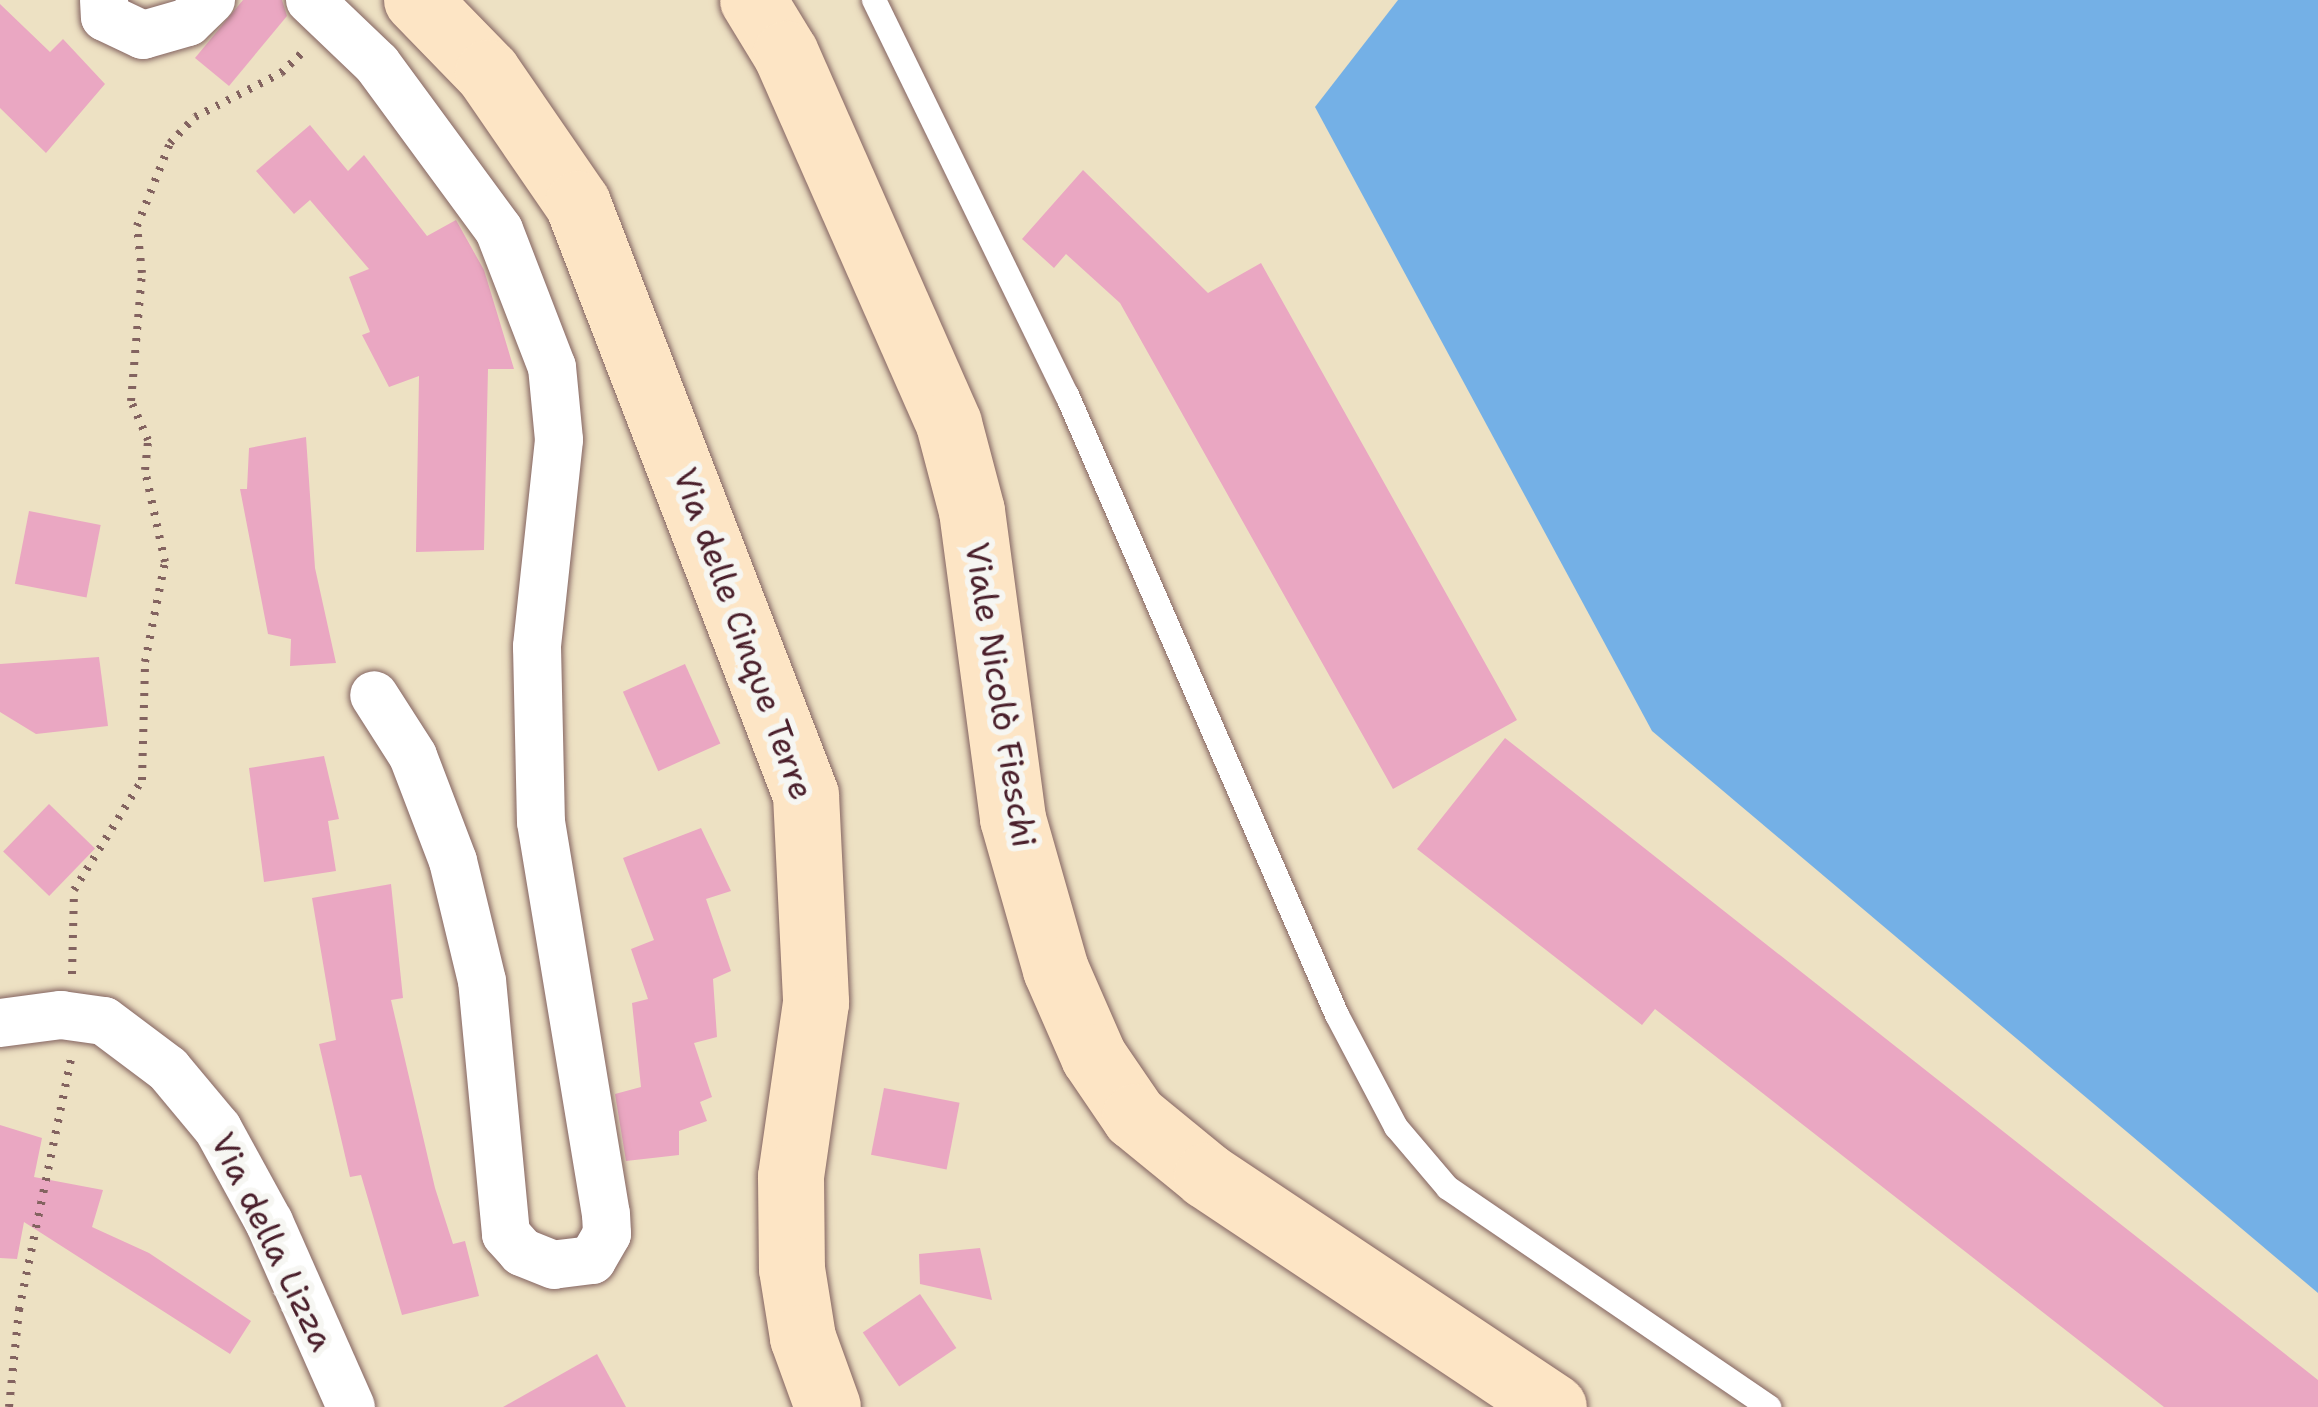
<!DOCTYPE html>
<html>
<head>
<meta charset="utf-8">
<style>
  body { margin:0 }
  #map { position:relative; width:2318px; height:1407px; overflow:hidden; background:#ede1c3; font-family:"Shantell Sans",sans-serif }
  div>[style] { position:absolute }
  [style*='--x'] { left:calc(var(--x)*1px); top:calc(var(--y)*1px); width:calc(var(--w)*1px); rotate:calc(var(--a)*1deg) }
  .water>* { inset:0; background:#74b0e6 }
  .building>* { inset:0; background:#eaa7c2; transform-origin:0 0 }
  .path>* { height:8px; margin-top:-4px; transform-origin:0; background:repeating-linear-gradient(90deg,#836360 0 3px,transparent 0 12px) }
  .roads { filter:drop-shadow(0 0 3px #836360) drop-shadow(0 0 3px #836360) }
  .service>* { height:24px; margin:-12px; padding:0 12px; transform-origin:12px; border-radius:12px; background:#fff }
  .minor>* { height:48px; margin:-24px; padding:0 24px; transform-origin:24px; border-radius:24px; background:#fff }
  .secondary>* { height:66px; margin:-33px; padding:0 33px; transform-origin:33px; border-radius:33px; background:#fde5c5 }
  span { translate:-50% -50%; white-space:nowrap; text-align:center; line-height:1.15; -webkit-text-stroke:12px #f6f6f2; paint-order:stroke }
  .street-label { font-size:33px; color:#4a1f2b }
</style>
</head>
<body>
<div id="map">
  <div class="water">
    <div style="clip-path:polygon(1398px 0,2318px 0,2318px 1293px,1652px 731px,1315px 107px)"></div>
  </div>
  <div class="building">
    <div style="clip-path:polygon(243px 0,282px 0,287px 16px,229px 86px,195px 58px)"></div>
    <div style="clip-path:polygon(0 4px,50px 52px,63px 39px,105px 84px,46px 153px,0 108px)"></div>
    <div style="clip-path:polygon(310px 125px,348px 171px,364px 155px,427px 236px,456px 220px,484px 270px,514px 369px,488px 369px,484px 550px,416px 552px,419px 376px,389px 387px,362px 335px,370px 332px,349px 277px,369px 269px,310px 200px,294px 214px,256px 171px)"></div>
    <div style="clip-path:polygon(1083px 170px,1208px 293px,1261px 263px,1517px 720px,1393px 789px,1120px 303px,1066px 254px,1054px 268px,1022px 239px)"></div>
    <div style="clip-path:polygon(306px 437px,315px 568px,336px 663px,290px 666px,291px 639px,268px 634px,240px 489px,247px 489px,249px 448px)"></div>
    <div style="left:29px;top:511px;width:73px;height:74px;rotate:11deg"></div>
    <div style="clip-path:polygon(99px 657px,108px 726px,36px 734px,0 712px,0 664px)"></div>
    <div style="left:685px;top:664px;width:87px;height:68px;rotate:66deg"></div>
    <div style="clip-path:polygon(1505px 738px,2318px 1380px,2318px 1407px,2164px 1407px,1655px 1009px,1642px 1025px,1417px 849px)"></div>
    <div style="clip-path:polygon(324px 756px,339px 819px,328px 821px,336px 871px,264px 882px,249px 768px)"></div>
    <div style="left:49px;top:804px;width:64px;height:66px;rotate:44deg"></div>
    <div style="clip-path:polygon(701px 828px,731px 891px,706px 899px,731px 971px,713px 979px,717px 1037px,694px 1043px,712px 1097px,700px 1102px,707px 1121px,679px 1131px,679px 1155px,626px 1161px,615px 1094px,641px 1087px,632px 1003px,648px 999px,631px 949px,654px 940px,623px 858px)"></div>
    <div style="clip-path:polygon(391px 884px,403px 998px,391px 1000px,435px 1188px,453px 1244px,465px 1241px,479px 1296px,402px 1315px,361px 1175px,350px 1177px,319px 1044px,336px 1040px,312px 898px)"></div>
    <div style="left:884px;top:1088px;width:77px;height:68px;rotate:11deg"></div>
    <div style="clip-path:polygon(0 1125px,42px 1138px,34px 1177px,103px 1190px,92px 1227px,149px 1253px,251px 1321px,230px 1354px,24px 1222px,17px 1259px,0 1258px)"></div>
    <div style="clip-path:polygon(980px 1248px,992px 1300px,920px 1284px,919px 1254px)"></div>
    <div style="left:920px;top:1294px;width:65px;height:69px;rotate:56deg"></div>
    <div style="clip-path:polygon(597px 1354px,626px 1407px,503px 1407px)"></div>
  </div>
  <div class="path">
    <div style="--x:72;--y:974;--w:84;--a:-88.6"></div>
    <div style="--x:74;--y:890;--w:129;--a:-58.3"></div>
    <div style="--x:142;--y:780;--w:118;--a:-88.5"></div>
    <div style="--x:145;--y:662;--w:102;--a:-78.7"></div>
    <div style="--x:165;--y:562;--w:94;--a:-102.3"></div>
    <div style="--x:145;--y:470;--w:30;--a:-84"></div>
    <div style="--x:148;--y:440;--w:43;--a:-113.6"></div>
    <div style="--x:131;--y:401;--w:128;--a:-85.1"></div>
    <div style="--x:142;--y:273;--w:47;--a:-96.1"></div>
    <div style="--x:137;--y:226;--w:89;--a:-68.3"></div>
    <div style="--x:170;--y:143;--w:36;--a:-46"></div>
    <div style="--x:195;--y:117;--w:97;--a:-27.1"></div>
    <div style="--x:281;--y:73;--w:32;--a:-44"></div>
    <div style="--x:9;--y:1407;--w:98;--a:-84.1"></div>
    <div style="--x:19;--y:1310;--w:257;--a:-78.3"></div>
  </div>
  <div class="roads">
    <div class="service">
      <div style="--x:874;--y:0;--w:440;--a:64"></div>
      <div style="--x:1067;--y:395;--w:676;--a:66.47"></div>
      <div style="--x:1337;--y:1015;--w:127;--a:62.2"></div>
      <div style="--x:1396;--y:1127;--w:80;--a:49.6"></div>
      <div style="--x:1448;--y:1188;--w:389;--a:34.3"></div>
    </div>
    <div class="minor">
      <div style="--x:104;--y:0;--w:17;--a:87"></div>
      <div style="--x:105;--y:17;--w:42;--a:25.3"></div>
      <div style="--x:143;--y:35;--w:47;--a:-16.1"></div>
      <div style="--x:188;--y:22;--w:32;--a:-44"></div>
      <div style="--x:310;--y:0;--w:93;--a:43.7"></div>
      <div style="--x:377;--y:64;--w:206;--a:53.7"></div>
      <div style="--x:499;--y:230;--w:147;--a:68.9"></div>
      <div style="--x:552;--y:367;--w:73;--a:84.5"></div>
      <div style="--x:559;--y:440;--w:208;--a:96.1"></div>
      <div style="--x:537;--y:647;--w:175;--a:88.7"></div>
      <div style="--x:541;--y:822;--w:397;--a:80.6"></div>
      <div style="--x:606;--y:1214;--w:20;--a:87"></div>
      <div style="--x:607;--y:1234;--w:30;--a:120"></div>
      <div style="--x:592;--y:1260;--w:38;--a:173"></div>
      <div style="--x:554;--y:1265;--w:35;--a:-158"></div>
      <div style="--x:522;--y:1252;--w:24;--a:-132"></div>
      <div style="--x:506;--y:1234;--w:254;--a:-95.4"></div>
      <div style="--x:482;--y:981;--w:123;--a:-103.6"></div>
      <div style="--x:453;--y:861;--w:112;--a:-110.9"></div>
      <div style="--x:413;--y:756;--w:72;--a:-122.6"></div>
      <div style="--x:0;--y:1023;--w:62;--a:-7.5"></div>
      <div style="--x:61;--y:1015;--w:43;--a:7.9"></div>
      <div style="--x:104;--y:1021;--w:80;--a:36.9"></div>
      <div style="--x:168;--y:1069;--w:78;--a:50.2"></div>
      <div style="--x:218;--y:1129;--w:106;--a:61.3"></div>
      <div style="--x:269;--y:1222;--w:202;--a:66.1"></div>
    </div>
    <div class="secondary">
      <div style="--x:417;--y:0;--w:102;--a:45.8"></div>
      <div style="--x:488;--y:73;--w:159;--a:55.5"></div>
      <div style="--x:578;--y:204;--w:633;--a:68.9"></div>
      <div style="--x:806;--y:795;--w:208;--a:87.2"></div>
      <div style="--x:816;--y:1003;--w:176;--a:98.2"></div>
      <div style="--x:791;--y:1177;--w:92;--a:89.4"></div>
      <div style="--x:792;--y:1269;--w:70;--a:80.9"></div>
      <div style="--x:803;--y:1338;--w:73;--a:70.1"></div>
      <div style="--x:753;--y:0;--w:63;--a:58.6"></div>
      <div style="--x:786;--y:54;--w:404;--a:66.2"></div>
      <div style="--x:949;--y:424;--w:90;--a:75.2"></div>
      <div style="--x:972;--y:511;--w:311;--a:82.4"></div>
      <div style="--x:1013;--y:819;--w:157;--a:74.1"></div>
      <div style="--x:1056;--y:970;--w:95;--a:66.4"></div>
      <div style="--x:1094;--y:1057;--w:73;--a:55.7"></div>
      <div style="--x:1135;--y:1117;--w:93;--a:39.3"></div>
      <div style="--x:1207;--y:1176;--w:417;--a:33.7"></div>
    </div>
  </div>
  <div class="street-label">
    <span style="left:743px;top:634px;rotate:70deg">Via delle Cinque Terre</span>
    <span style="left:1000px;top:695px;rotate:81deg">Viale Nicolò Fieschi</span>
    <span style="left:272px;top:1242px;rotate:64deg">Via della Lizza</span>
  </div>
</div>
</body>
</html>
